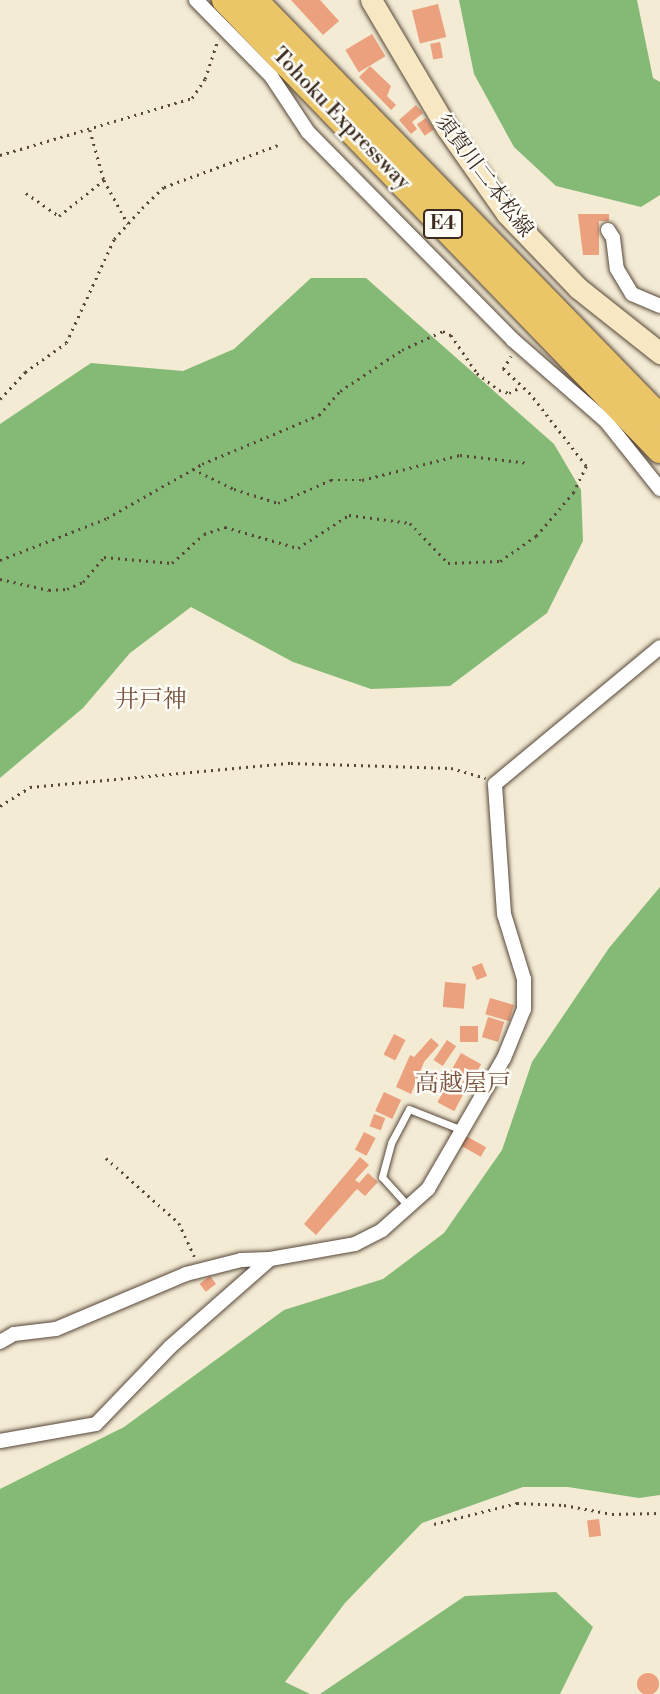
<!DOCTYPE html>
<html>
<head>
<meta charset="utf-8">
<style>
  body { margin:0 }
  #map { position:relative; width:660px; height:1694px; overflow:hidden; background:#f3ebd4; font-family:"Libre Bodoni","Noto Serif JP",serif }
  div>[style] { position:absolute }
  [style*='--x'] { left:calc(var(--x)*1px); top:calc(var(--y)*1px); width:calc(var(--w)*1px); rotate:calc(var(--a)*1deg) }
  .forest>* { inset:0; background:#85ba76 }
  .building>* { inset:0; background:#eba07e; transform-origin:0 0 }
  .round { border-radius:50% }
  .path>* { height:2.5px; margin-top:-1.25px; transform-origin:0; background:repeating-linear-gradient(90deg,#574739 0 2px,transparent 0 7px) }
  .roads { filter:drop-shadow(0 0 2px #574739) drop-shadow(0 0 2px #574739) }
  .service>* { height:7px; margin:-3.5px; padding:0 3.5px; transform-origin:3.5px; border-radius:3.5px; background:#fff }
  .minor>* { height:14px; margin:-7px; padding:0 7px; transform-origin:7px; border-radius:7px; background:#fff }
  .secondary>* { height:21px; margin:-10.5px; padding:0 10.5px; transform-origin:10.5px; border-radius:10.5px; background:#f7e8c3 }
  .motorway>* { height:26px; margin:-13px; padding:0 13px; transform-origin:13px; border-radius:13px; background:#ebc669 }
  span { translate:-50% -50%; white-space:nowrap; text-align:center; line-height:1.15; -webkit-text-stroke:5px #fdfcf7; paint-order:stroke }
  .shield-label span { padding:2px 5px; background:#fdfcf7; border:2px solid; border-radius:5px; -webkit-text-stroke-width:0 }
  .shield-label { font-size:19px; color:#3b2a1e; font-weight:700 }
  .street-label { font-size:21px; color:#3b2a1e }
  .quarter-label { font-size:24px; color:#795340 }
</style>
</head>
<body>
<div id="map">
  <div class="forest">
    <div style="clip-path:polygon(459px 0,637px 0,653px 78px,660px 82px,660px 195px,641px 207px,556px 186px,514px 147px,474px 74px)"></div>
    <div style="clip-path:polygon(311px 278px,366px 278px,554px 444px,581px 490px,583px 541px,547px 613px,450px 686px,371px 689px,293px 662px,191px 607px,130px 653px,83px 708px,0 778px,0 424px,91px 363px,183px 371px,234px 349px)"></div>
    <div style="clip-path:polygon(660px 887px,660px 1495px,639px 1498px,568px 1487px,523px 1487px,422px 1523px,345px 1603px,285px 1682px,310px 1694px,0 1694px,0 1489px,124px 1427px,284px 1310px,383px 1279px,444px 1233px,502px 1150px,532px 1062px,609px 948px)"></div>
    <div style="clip-path:polygon(556px 1592px,593px 1627px,560px 1694px,320px 1694px,465px 1596px)"></div>
  </div>
  <div class="building">
    <div style="clip-path:polygon(291px 0,320px 0,339px 21px,323px 35px)"></div>
    <div style="left:438px;top:4px;width:34px;height:27px;rotate:76deg"></div>
    <div style="left:372px;top:34px;width:26px;height:31px;rotate:59deg"></div>
    <div style="left:440px;top:42px;width:16px;height:10px;rotate:79deg"></div>
    <div style="clip-path:polygon(370px 66px,391px 86px,387px 96px,396px 105px,391px 110px,359px 77px)"></div>
    <div style="clip-path:polygon(416px 105px,423px 113px,412px 122px,417px 129px,411px 134px,399px 120px)"></div>
    <div style="left:426px;top:118px;width:14px;height:11px;rotate:56deg"></div>
    <div style="clip-path:polygon(578px 214px,609px 214px,609px 221px,599px 221px,599px 255px,583px 255px)"></div>
    <div style="left:482px;top:963px;width:14px;height:11px;rotate:69deg"></div>
    <div style="left:445px;top:982px;width:21px;height:25px;rotate:5deg"></div>
    <div style="left:490px;top:998px;width:25px;height:17px;rotate:16deg"></div>
    <div style="left:488px;top:1017px;width:17px;height:21px;rotate:17deg"></div>
    <div style="left:460px;top:1026px;width:18px;height:16px"></div>
    <div style="left:394px;top:1034px;width:13px;height:23px;rotate:27deg"></div>
    <div style="clip-path:polygon(431px 1038px,439px 1045px,424px 1062px,411px 1094px,396px 1087px,410px 1055px,414px 1057px)"></div>
    <div style="left:447px;top:1040px;width:11px;height:24px;rotate:34deg"></div>
    <div style="left:461px;top:1053px;width:23px;height:21px;rotate:29deg"></div>
    <div style="left:433px;top:1071px;width:15px;height:15px;rotate:32deg"></div>
    <div style="left:452px;top:1075px;width:19px;height:31px;rotate:28deg"></div>
    <div style="left:384px;top:1092px;width:19px;height:21px;rotate:25deg"></div>
    <div style="left:374px;top:1114px;width:12px;height:13px;rotate:20deg"></div>
    <div style="left:364px;top:1132px;width:13px;height:20px;rotate:27deg"></div>
    <div style="left:466px;top:1136px;width:23px;height:11px;rotate:29deg"></div>
    <div style="clip-path:polygon(360px 1157px,369px 1165px,355px 1180px,359px 1183px,368px 1173px,378px 1182px,365px 1196px,357px 1189px,316px 1235px,304px 1224px)"></div>
    <div style="left:210px;top:1276px;width:10px;height:13px;rotate:53deg"></div>
    <div style="left:599px;top:1519px;width:17px;height:12px;rotate:83deg"></div>
    <div class="round" style="left:637px;top:1673px;width:22px;height:22px"></div>
  </div>
  <div class="path">
    <div style="--x:90;--y:130;--w:52;--a:74.4"></div>
    <div style="--x:104;--y:180;--w:50;--a:61.4"></div>
    <div style="--x:0;--y:155;--w:200;--a:-16.5"></div>
    <div style="--x:192;--y:98;--w:23;--a:-56"></div>
    <div style="--x:205;--y:79;--w:42;--a:-72"></div>
    <div style="--x:26;--y:193;--w:40;--a:34.9"></div>
    <div style="--x:59;--y:216;--w:58;--a:-38.7"></div>
    <div style="--x:0;--y:399;--w:37;--a:-47"></div>
    <div style="--x:25;--y:372;--w:50;--a:-35.3"></div>
    <div style="--x:66;--y:343;--w:115;--a:-65.2"></div>
    <div style="--x:114;--y:239;--w:42;--a:-47.9"></div>
    <div style="--x:142;--y:208;--w:30;--a:-44"></div>
    <div style="--x:164;--y:187;--w:121;--a:-20.2"></div>
    <div style="--x:193;--y:469;--w:46;--a:26"></div>
    <div style="--x:234;--y:489;--w:46;--a:17.7"></div>
    <div style="--x:278;--y:503;--w:58;--a:-23.5"></div>
    <div style="--x:331;--y:480;--w:31;--a:0"></div>
    <div style="--x:362;--y:480;--w:101;--a:-14.3"></div>
    <div style="--x:460;--y:455;--w:69;--a:6.6"></div>
    <div style="--x:0;--y:560;--w:115;--a:-21.4"></div>
    <div style="--x:107;--y:518;--w:109;--a:-29.6"></div>
    <div style="--x:202;--y:464;--w:127;--a:-22.7"></div>
    <div style="--x:319;--y:415;--w:32;--a:-49"></div>
    <div style="--x:340;--y:391;--w:74;--a:-33.5"></div>
    <div style="--x:402;--y:350;--w:45;--a:-24.9"></div>
    <div style="--x:443;--y:331;--w:9;--a:27"></div>
    <div style="--x:451;--y:335;--w:46;--a:55.6"></div>
    <div style="--x:477;--y:373;--w:28;--a:38"></div>
    <div style="--x:499;--y:390;--w:10;--a:17"></div>
    <div style="--x:509;--y:393;--w:13;--a:-27"></div>
    <div style="--x:0;--y:579;--w:50;--a:12.7"></div>
    <div style="--x:49;--y:590;--w:18;--a:-3"></div>
    <div style="--x:67;--y:589;--w:17;--a:-24"></div>
    <div style="--x:83;--y:582;--w:33;--a:-50"></div>
    <div style="--x:104;--y:557;--w:68;--a:5"></div>
    <div style="--x:172;--y:563;--w:43;--a:-42.2"></div>
    <div style="--x:204;--y:534;--w:22;--a:-18"></div>
    <div style="--x:225;--y:527;--w:76;--a:16"></div>
    <div style="--x:298;--y:548;--w:61;--a:-32.9"></div>
    <div style="--x:349;--y:515;--w:62;--a:7.5"></div>
    <div style="--x:410;--y:523;--w:55;--a:46.5"></div>
    <div style="--x:448;--y:563;--w:52;--a:-2.2"></div>
    <div style="--x:500;--y:561;--w:44;--a:-34.8"></div>
    <div style="--x:536;--y:536;--w:57;--a:-49.3"></div>
    <div style="--x:573;--y:493;--w:30;--a:-64"></div>
    <div style="--x:586;--y:466;--w:91;--a:-127.9"></div>
    <div style="--x:530;--y:394;--w:37;--a:-137"></div>
    <div style="--x:503;--y:369;--w:15;--a:-58"></div>
    <div style="--x:0;--y:806;--w:36;--a:-32"></div>
    <div style="--x:30;--y:787;--w:262;--a:-5.3"></div>
    <div style="--x:291;--y:763;--w:160;--a:1.8"></div>
    <div style="--x:451;--y:768;--w:36;--a:16"></div>
    <div style="--x:106;--y:1158;--w:98;--a:41.7"></div>
    <div style="--x:179;--y:1223;--w:38;--a:65"></div>
    <div style="--x:434;--y:1524;--w:86;--a:-14.2"></div>
    <div style="--x:517;--y:1503;--w:47;--a:2.4"></div>
    <div style="--x:564;--y:1505;--w:49;--a:10.6"></div>
    <div style="--x:612;--y:1514;--w:48;--a:-1.2"></div>
  </div>
  <div class="roads">
    <div class="service">
      <div style="--x:409;--y:1207;--w:40;--a:-132"></div>
      <div style="--x:382;--y:1177;--w:35;--a:-75"></div>
      <div style="--x:391;--y:1143;--w:38;--a:-62"></div>
      <div style="--x:409;--y:1109;--w:57;--a:21.6"></div>
    </div>
    <div class="minor">
      <div style="--x:196;--y:0;--w:107;--a:45.4"></div>
      <div style="--x:271;--y:76;--w:67;--a:56.5"></div>
      <div style="--x:308;--y:132;--w:292;--a:45.4"></div>
      <div style="--x:513;--y:340;--w:123;--a:41.1"></div>
      <div style="--x:606;--y:421;--w:87;--a:51.5"></div>
      <div style="--x:608;--y:230;--w:9;--a:58"></div>
      <div style="--x:613;--y:238;--w:31;--a:83"></div>
      <div style="--x:617;--y:269;--w:29;--a:59"></div>
      <div style="--x:632;--y:294;--w:30;--a:23"></div>
      <div style="--x:0;--y:1342;--w:16;--a:-30"></div>
      <div style="--x:14;--y:1334;--w:42;--a:-6.8"></div>
      <div style="--x:56;--y:1329;--w:141;--a:-22.9"></div>
      <div style="--x:186;--y:1274;--w:57;--a:-14.3"></div>
      <div style="--x:241;--y:1260;--w:29;--a:-2"></div>
      <div style="--x:0;--y:1441;--w:97;--a:-10"></div>
      <div style="--x:96;--y:1424;--w:107;--a:-46.1"></div>
      <div style="--x:170;--y:1347;--w:133;--a:-41.3"></div>
      <div style="--x:270;--y:1259;--w:86;--a:-10"></div>
      <div style="--x:355;--y:1244;--w:30;--a:-27"></div>
      <div style="--x:382;--y:1230;--w:62;--a:-41.7"></div>
      <div style="--x:428;--y:1189;--w:151;--a:-59.9"></div>
      <div style="--x:504;--y:1058;--w:53;--a:-67.8"></div>
      <div style="--x:524;--y:1009;--w:30;--a:-90"></div>
      <div style="--x:524;--y:979;--w:68;--a:-107.1"></div>
      <div style="--x:504;--y:914;--w:130;--a:-94"></div>
      <div style="--x:495;--y:784;--w:214;--a:-39.7"></div>
    </div>
    <div class="secondary">
      <div style="--x:371;--y:0;--w:147;--a:59.4"></div>
      <div style="--x:446;--y:127;--w:106;--a:55"></div>
      <div style="--x:507;--y:214;--w:103;--a:46.2"></div>
      <div style="--x:578;--y:288;--w:105;--a:38.4"></div>
    </div>
    <div class="motorway">
      <div style="--x:225;--y:0;--w:626;--a:45.97"></div>
      <div style="--x:254;--y:0;--w:583;--a:45.83"></div>
    </div>
  </div>
  <div class="shield-label">
    <span style="left:443px;top:224px">E4</span>
  </div>
  <div class="street-label">
    <span style="left:341px;top:119px;rotate:46deg">Tohoku Expressway</span>
    <span style="left:484px;top:176px;rotate:53deg">須賀川二本松線</span>
  </div>
  <div class="quarter-label">
    <span style="left:151px;top:701px">井戸神</span>
    <span style="left:463px;top:1085px">高越屋戸</span>
  </div>
</div>
</body>
</html>
